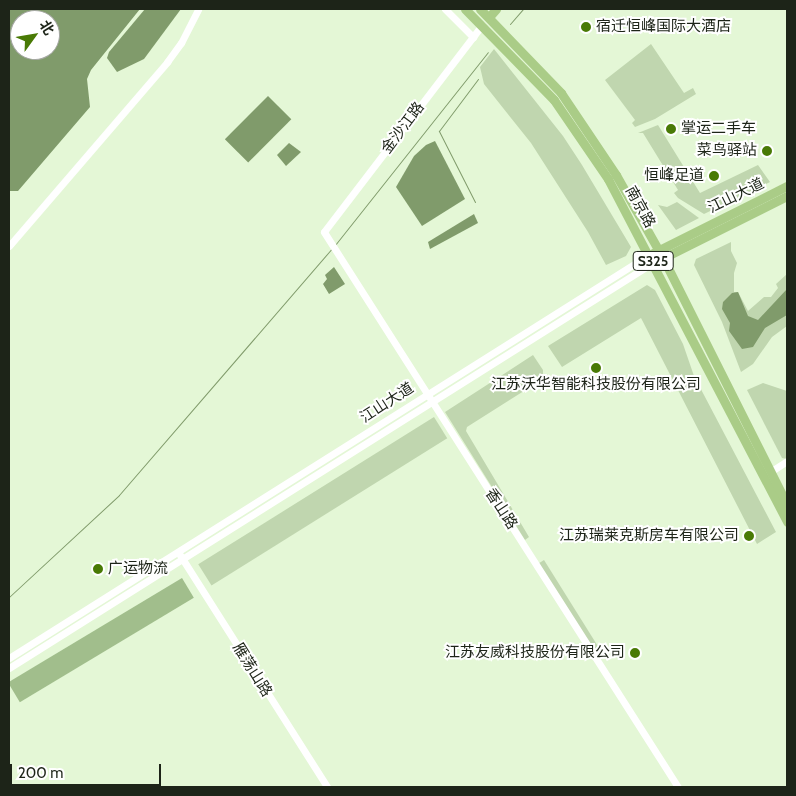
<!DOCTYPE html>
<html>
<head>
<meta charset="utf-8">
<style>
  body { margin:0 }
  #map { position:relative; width:796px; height:796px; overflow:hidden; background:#e4f7d6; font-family:Cabin,"Noto Sans SC",sans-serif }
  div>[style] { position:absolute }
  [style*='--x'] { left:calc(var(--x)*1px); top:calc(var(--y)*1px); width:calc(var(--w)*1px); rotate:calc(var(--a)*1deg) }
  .green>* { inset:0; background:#c0d6af; transform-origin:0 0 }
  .forest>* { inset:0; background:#a1be8c; transform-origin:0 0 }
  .water>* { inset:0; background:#809b6b; transform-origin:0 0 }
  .stream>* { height:1px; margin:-0.5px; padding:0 0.5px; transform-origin:0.5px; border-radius:0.5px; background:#809b6b }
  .minor>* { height:7px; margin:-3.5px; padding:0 3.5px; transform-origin:3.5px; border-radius:3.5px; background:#fff }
  .major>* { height:9px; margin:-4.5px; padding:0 4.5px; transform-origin:4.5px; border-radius:4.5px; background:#aacc87 }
  .dots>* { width:14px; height:14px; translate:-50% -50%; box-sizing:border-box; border:2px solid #fff; border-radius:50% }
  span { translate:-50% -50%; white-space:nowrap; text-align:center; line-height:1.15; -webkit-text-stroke:4px #fff; paint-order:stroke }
  .shield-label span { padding:1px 4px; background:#fff; border:1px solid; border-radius:4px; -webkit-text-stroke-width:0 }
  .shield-label { font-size:14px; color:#1d2418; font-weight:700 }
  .poi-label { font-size:15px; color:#1d2418 }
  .left { translate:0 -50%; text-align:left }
  .right { translate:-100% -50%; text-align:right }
  .street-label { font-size:15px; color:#1d2418 }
  .frame { position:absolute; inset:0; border:10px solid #1d2418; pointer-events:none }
  .north { position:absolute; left:10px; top:10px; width:50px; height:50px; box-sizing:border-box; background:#fff; border:1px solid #a5a7a3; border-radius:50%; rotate:58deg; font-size:14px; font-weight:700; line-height:20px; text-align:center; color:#1d2418 }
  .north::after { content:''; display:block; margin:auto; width:18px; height:22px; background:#497a05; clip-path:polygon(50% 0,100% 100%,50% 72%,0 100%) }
  .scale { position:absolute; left:10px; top:764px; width:151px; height:22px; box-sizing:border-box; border:2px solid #1d2418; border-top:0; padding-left:6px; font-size:15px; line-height:18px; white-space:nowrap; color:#1d2418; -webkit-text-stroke:4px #fff; paint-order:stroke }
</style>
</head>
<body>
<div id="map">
  <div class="green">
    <div style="clip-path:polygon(651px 44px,684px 93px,693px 88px,696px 94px,655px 119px,635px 127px,632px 123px,635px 120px,605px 80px)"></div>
    <div style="clip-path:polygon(494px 49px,563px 136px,582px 165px,631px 247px,626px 256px,606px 265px,588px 232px,531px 143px,484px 84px,480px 67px)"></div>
    <div style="clip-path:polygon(658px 125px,700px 193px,758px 165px,770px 182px,704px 214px,678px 198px,674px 193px,678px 190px,643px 133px,638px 133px)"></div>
    <div style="clip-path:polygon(677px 202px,699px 218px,676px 230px,658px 205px,667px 207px)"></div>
    <div style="clip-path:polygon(731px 242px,731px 251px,737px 263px,734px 273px,734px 292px,738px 292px,748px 311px,764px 297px,771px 297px,778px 288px,776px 284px,787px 274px,787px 326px,772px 337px,753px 364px,741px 372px,722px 322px,694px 265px,696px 259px)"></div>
    <div style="clip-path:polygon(647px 285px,655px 290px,683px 344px,694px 376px,776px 532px,757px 544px,641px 318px,562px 367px,548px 346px)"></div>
    <div style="clip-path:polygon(533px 355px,543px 370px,543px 379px,467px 427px,466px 431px,529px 537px,525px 540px,445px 412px)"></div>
    <div style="clip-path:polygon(763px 383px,787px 391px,787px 459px,782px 458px,747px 390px)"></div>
    <div style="left:434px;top:417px;width:25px;height:278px;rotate:58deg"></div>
    <div style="left:544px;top:560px;width:102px;height:6px;rotate:58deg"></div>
  </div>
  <div class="forest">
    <div style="left:182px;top:578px;width:23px;height:203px;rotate:59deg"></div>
  </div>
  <div class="water">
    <div style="clip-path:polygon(evenodd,9px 9px,140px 9px,91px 70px,87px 79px,90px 107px,18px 191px,9px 191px,9px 9px,20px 20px,50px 20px,50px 50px,20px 50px,20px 20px)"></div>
    <div style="clip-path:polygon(145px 9px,181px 9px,144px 59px,117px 72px,107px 58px,109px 52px)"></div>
    <div style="left:268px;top:96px;width:33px;height:61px;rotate:45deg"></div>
    <div style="clip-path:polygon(435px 141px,465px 199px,422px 226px,396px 187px,414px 156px,426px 145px)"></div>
    <div style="clip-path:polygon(289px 143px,301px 152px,286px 166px,277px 155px)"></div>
    <div style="clip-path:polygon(474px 214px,478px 223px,430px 249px,428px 242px)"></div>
    <div style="clip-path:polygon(334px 267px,345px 284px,329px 294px,323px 284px,327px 279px,325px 275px)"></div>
    <div style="clip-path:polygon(787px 289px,787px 315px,765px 328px,753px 347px,742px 349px,729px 331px,730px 323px,722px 309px,723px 302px,732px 293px,738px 292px,748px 316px,758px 320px)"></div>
  </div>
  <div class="stream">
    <div style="--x:510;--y:24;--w:20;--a:-49"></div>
    <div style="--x:475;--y:202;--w:80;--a:-116.9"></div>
    <div style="--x:439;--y:131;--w:65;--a:-53.1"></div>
    <div style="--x:335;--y:245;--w:246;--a:-51.6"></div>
    <div style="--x:9;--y:597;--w:150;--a:-42.8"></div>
    <div style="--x:119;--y:495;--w:326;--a:-49.2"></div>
  </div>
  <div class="minor">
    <div style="--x:445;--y:9;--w:40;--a:45"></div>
    <div style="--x:482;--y:25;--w:260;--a:127.4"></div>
    <div style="--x:324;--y:232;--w:658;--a:57.47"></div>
    <div style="--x:9;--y:246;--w:243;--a:-49.3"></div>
    <div style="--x:167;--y:62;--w:24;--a:-54"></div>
    <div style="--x:181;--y:43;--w:38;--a:-63"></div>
    <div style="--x:770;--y:472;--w:20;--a:-33"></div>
    <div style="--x:180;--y:555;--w:275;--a:57.6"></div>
    <div style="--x:9;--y:658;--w:758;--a:-32.22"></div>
    <div style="--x:9;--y:668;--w:762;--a:-32.19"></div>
  </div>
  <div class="major">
    <div style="--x:465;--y:9;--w:127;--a:45.6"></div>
    <div style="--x:554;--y:100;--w:96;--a:55.6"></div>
    <div style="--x:608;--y:179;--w:387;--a:62.4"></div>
    <div style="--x:480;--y:9;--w:117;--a:46"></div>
    <div style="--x:561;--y:93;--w:99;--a:56.1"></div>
    <div style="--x:616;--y:175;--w:95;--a:60.5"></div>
    <div style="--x:663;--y:258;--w:276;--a:63.3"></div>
    <div style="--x:489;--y:17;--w:11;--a:-49"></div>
    <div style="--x:653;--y:253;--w:150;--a:-26.6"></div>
    <div style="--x:659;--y:260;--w:143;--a:-26.6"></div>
  </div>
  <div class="dots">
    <div style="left:586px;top:27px;background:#497a05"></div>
    <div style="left:671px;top:129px;background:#497a05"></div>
    <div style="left:767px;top:151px;background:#497a05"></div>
    <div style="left:714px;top:176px;background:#497a05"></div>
    <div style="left:596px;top:368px;background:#497a05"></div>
    <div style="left:749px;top:536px;background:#497a05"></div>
    <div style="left:98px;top:569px;background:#497a05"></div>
    <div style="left:635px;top:653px;background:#497a05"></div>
  </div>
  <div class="shield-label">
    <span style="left:653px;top:261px">S325</span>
  </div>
  <div class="poi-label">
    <span class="left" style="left:596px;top:27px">宿迁恒峰国际大酒店</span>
    <span class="left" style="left:681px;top:129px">掌运二手车</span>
    <span class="right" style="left:757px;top:151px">菜鸟驿站</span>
    <span class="right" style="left:704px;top:176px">恒峰足道</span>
    <span style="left:596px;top:385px">江苏沃华智能科技股份有限公司</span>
    <span class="right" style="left:739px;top:536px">江苏瑞莱克斯房车有限公司</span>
    <span class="left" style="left:108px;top:569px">广运物流</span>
    <span class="right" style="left:625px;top:653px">江苏友威科技股份有限公司</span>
  </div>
  <div class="street-label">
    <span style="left:403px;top:128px;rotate:-53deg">金沙江路</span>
    <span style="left:736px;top:196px;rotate:-26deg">江山大道</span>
    <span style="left:640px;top:207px;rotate:61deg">南京路</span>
    <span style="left:387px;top:403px;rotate:-33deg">江山大道</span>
    <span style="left:501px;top:509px;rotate:57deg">香山路</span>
    <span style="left:252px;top:670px;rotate:58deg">雁荡山路</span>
  </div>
  <div class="frame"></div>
  <div class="north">北</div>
  <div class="scale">200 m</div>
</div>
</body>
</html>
